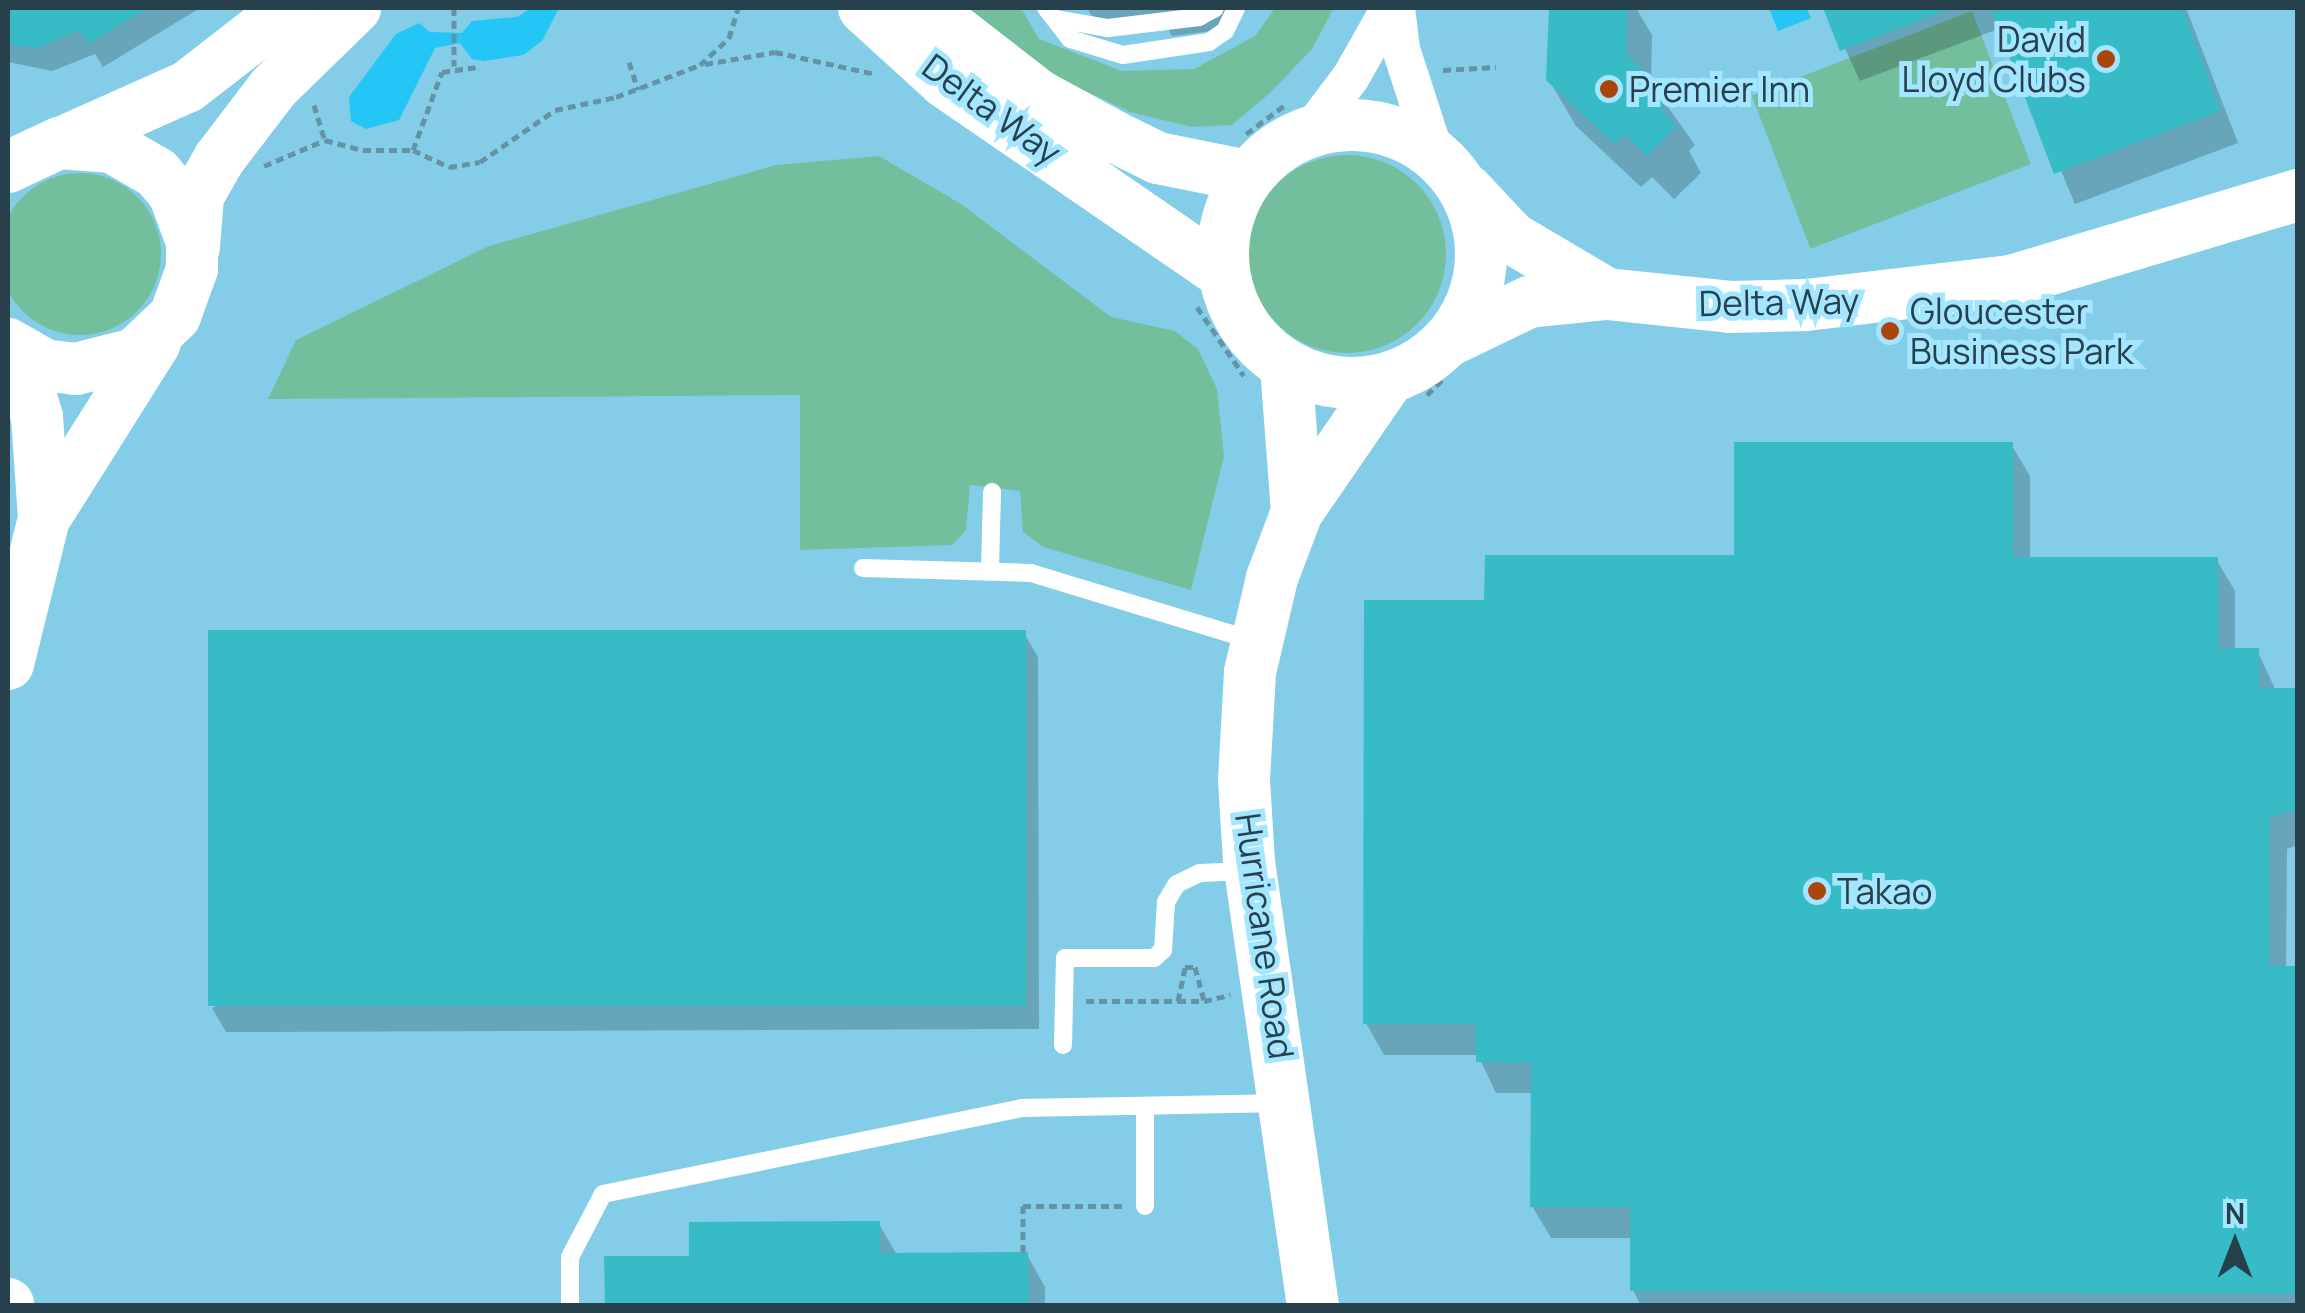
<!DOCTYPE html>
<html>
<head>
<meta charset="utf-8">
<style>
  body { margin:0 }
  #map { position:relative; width:2305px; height:1313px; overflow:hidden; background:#98d8f1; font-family:Manrope,sans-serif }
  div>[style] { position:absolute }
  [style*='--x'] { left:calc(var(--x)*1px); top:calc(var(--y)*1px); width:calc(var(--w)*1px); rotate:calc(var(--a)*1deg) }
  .built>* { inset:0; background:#83cde9; transform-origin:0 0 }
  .green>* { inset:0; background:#73bf9d; transform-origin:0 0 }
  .round { border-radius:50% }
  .water>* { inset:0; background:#23c6f4 }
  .shadow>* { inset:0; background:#0003 }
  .building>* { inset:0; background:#37bbc7; transform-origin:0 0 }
  .path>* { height:5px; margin-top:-2.5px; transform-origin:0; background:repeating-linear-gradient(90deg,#6493a5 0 8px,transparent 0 13px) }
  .lane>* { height:18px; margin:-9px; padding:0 9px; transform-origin:9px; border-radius:9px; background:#fff }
  .street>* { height:38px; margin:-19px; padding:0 19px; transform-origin:19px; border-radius:19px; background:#fff }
  .secondary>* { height:52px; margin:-26px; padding:0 26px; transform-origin:26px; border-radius:26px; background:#fff }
  .secondary>.ring { margin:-26px; padding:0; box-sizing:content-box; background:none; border:52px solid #fff; border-radius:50% }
  .dots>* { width:28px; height:28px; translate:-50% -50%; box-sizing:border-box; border:5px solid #a4e6ff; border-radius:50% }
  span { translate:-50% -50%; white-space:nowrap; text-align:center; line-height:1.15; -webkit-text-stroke:10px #a4e6ff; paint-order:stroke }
  .poi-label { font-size:35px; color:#26414b }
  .right { translate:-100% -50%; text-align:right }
  .left { translate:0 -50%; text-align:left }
  .street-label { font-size:35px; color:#26414b }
  .frame { position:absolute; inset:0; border:10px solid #26414b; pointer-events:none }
  .north { position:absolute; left:2185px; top:1193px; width:100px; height:100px; -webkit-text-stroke:8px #a4e6ff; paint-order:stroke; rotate:0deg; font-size:28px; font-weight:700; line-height:40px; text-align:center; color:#26414b }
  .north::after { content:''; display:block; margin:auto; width:35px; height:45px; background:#26414b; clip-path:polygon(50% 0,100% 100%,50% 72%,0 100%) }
</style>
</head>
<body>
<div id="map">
  <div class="built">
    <div style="left:8px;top:8px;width:2289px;height:1297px"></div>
  </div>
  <div class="green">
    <div style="clip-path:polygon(960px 8px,1021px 8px,1039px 39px,1122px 71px,1194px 69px,1255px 36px,1275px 8px,1334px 8px,1312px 49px,1272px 91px,1232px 125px,1192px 127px,1130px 112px,1050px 74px)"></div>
    <div style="left:1972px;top:11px;width:164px;height:236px;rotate:69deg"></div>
    <div class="round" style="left:1248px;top:155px;width:198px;height:198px"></div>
    <div style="clip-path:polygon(879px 156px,961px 204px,1111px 317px,1175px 331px,1198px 349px,1217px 389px,1224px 456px,1191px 590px,1043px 547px,1023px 532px,1020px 491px,970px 485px,966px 530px,952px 545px,800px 550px,800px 395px,268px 399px,296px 340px,489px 246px,776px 165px)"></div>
    <div class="round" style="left:-1px;top:173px;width:162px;height:162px"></div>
  </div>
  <div class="water">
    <div style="clip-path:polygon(531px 8px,559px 8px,542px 41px,523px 55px,484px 61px,472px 59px,460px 43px,435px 48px,399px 120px,366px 129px,351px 121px,349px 97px,396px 34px,419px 23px,430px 32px,462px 33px,472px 21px,517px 17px)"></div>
    <div style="clip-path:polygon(1769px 8px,1806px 8px,1811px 18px,1778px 31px)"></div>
  </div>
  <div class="shadow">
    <div style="clip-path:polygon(8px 8px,200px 8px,103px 67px,95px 54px,52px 71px,8px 62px)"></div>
    <div style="clip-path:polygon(1087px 8px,1226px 8px,1228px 29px,1172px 36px,1166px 25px,1099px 28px)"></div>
    <div style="clip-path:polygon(1552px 8px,1636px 8px,1652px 35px,1651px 83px,1695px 145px,1689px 151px,1701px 173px,1674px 199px,1652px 177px,1641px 187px,1576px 126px,1549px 80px)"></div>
    <div style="clip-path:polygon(1826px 8px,2186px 8px,2238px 143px,2075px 204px,2001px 28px,1860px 81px)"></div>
    <div style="clip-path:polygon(2011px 444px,2030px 476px,2030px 559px,2216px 559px,2235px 591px,2235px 650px,2257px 650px,2276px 691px,2298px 693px,2298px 845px,2287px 849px,2286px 968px,2298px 968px,2298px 1306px,1641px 1306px,1633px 1290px,1633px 1238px,1551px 1238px,1532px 1206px,1533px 1093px,1496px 1093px,1478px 1055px,1384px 1055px,1366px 1023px,1487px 602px,1737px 558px)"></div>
    <div style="clip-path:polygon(1024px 633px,1038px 657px,1039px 1029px,226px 1032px,212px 1008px)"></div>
    <div style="clip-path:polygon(879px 1224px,897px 1255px,1027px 1255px,1045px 1287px,1045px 1306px,607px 1306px,692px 1258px)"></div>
  </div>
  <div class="building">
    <div style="clip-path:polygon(8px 8px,148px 8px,88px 44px,79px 31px,38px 48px,8px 45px)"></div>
    <div style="clip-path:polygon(1549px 8px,1627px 8px,1626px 54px,1671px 99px,1661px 110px,1677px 126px,1647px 156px,1625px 134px,1614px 144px,1546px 80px)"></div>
    <div style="clip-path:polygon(1823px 8px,1953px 8px,1840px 51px)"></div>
    <div style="clip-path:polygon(1991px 8px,2182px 8px,2221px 111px,2054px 174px)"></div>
    <div style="clip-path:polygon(1734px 442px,2013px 442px,2013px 557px,2218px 557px,2218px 648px,2259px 648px,2259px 688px,2298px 688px,2298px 809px,2270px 817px,2269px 966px,2298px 966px,2298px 1294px,1630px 1291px,1630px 1207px,1530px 1207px,1531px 1063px,1476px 1062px,1476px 1024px,1363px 1024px,1364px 600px,1484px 600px,1485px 555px,1734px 555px)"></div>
    <div style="left:1026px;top:630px;width:376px;height:818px;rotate:90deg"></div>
    <div style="clip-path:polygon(880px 1221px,880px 1253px,1028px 1252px,1029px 1306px,605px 1306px,604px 1256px,689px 1256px,689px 1222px)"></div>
  </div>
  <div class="path">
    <div style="--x:454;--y:8;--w:58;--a:90"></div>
    <div style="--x:629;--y:62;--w:29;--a:72"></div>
    <div style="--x:705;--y:64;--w:71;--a:-9.7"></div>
    <div style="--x:775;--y:52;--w:102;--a:12.4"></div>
    <div style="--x:1443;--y:70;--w:53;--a:-3.2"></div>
    <div style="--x:314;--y:105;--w:37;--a:73"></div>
    <div style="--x:325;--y:140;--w:39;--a:15"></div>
    <div style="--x:363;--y:150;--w:50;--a:0"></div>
    <div style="--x:413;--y:150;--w:83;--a:-69.6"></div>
    <div style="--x:442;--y:72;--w:34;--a:-8"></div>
    <div style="--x:1246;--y:134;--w:49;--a:-36.6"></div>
    <div style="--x:413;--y:150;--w:40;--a:25"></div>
    <div style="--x:449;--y:167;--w:31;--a:-9"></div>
    <div style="--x:480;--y:162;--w:91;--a:-34.7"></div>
    <div style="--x:555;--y:110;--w:62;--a:-12"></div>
    <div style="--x:616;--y:97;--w:90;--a:-20.9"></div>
    <div style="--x:700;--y:65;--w:40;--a:-43"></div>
    <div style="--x:729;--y:38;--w:31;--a:-73"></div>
    <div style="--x:264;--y:166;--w:66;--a:-23.1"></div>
    <div style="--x:1197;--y:307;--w:83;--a:55.7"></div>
    <div style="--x:1427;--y:395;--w:24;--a:-45"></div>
    <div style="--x:1086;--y:1001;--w:92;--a:0"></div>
    <div style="--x:1178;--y:1001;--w:35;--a:-78"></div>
    <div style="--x:1185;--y:967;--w:10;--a:0"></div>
    <div style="--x:1195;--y:967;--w:35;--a:75"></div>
    <div style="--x:1204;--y:1001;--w:27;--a:-13"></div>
    <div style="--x:1178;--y:1001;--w:26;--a:0"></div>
    <div style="--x:1023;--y:1252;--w:46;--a:-90"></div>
    <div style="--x:1023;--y:1206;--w:99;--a:0"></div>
  </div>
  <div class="lane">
    <div style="--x:1046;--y:8;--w:39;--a:52"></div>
    <div style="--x:1070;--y:39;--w:55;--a:16.8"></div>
    <div style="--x:1123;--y:55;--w:87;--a:-8.6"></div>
    <div style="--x:1209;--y:42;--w:19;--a:-35"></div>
    <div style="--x:1225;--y:31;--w:25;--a:-64"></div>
    <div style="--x:1056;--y:19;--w:53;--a:9.8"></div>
    <div style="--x:1108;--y:28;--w:92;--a:-6.9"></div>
    <div style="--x:1199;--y:17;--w:18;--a:-29"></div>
    <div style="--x:863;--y:568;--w:168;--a:1.7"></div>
    <div style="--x:1031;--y:573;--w:231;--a:16.9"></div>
    <div style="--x:990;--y:569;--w:77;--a:-88.5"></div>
    <div style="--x:1063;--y:1045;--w:87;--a:-88.7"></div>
    <div style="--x:1065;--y:958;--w:89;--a:0"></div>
    <div style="--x:1154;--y:958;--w:12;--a:-42"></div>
    <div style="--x:1163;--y:950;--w:48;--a:-86.4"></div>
    <div style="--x:1166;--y:902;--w:21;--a:-59"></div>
    <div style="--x:1177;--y:884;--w:25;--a:-26"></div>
    <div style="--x:1200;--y:873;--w:45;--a:-2.5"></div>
    <div style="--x:1145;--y:1206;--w:98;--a:-90"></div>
    <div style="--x:570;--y:1306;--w:49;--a:-90"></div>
    <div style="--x:570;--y:1257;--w:71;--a:-62.4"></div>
    <div style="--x:603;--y:1194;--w:427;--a:-11.6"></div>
    <div style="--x:1021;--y:1108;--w:258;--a:-1.1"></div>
  </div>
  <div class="street">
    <div style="--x:1396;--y:8;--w:41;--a:83"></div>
    <div style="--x:1401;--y:49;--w:110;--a:72.1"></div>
    <div style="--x:1311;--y:130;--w:66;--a:-53"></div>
    <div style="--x:1351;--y:77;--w:79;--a:-60.5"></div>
  </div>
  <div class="secondary">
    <div style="--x:864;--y:8;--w:110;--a:42.4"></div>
    <div style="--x:945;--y:82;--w:337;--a:34.5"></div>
    <div style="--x:926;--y:8;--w:142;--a:37.8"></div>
    <div style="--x:1038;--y:95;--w:88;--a:28.6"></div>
    <div style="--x:1115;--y:137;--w:48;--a:26"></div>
    <div style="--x:1158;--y:158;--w:91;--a:11.4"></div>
    <div class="ring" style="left:1223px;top:125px;width:206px;height:206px"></div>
    <div style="--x:61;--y:143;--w:138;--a:-24"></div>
    <div style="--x:187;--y:87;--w:129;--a:-37.8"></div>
    <div style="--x:8;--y:167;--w:56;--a:-25.2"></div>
    <div style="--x:59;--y:143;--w:53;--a:4.3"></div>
    <div style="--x:112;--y:147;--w:52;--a:30"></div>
    <div style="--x:157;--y:173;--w:26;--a:50"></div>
    <div style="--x:174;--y:193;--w:52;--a:69.8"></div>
    <div style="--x:192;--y:242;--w:27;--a:90"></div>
    <div style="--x:192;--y:269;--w:50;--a:109.9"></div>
    <div style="--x:175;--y:316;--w:55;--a:136.5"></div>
    <div style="--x:135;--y:354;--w:61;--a:165.7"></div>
    <div style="--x:76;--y:369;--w:31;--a:-173"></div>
    <div style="--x:45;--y:365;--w:43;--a:-150.4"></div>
    <div style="--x:1468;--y:191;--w:64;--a:46.9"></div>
    <div style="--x:1512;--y:238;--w:110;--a:30.5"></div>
    <div style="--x:194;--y:247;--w:51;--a:-85.5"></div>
    <div style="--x:198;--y:196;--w:43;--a:-60.4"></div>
    <div style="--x:219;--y:159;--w:89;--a:-52.7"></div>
    <div style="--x:273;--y:88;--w:115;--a:-44.3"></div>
    <div style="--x:1450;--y:340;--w:88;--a:-25.7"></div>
    <div style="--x:1529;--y:302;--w:78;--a:-5.9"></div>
    <div style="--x:1607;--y:294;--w:124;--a:6"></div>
    <div style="--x:1730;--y:307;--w:76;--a:-1.5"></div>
    <div style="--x:1806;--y:305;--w:206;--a:-6.7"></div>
    <div style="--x:2011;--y:281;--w:300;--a:-16.7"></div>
    <div style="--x:1286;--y:366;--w:146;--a:85.7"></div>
    <div style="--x:44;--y:519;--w:208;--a:-57.8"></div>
    <div style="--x:8;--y:664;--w:149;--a:-76.1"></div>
    <div style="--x:44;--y:519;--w:102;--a:-93.9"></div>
    <div style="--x:37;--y:417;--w:68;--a:-107.1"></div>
    <div style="--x:8;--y:1304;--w:2;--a:90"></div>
    <div style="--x:1313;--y:1306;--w:449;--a:-98.2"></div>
    <div style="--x:1249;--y:862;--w:82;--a:-93.5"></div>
    <div style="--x:1244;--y:780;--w:108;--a:-86.8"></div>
    <div style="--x:1250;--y:672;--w:97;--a:-76.8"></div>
    <div style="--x:1272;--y:578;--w:71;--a:-69.3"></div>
    <div style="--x:1297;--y:512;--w:163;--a:-55.5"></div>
  </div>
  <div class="dots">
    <div style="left:2106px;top:59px;background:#a9450d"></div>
    <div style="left:1609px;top:89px;background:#a9450d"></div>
    <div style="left:1890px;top:331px;background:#a9450d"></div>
    <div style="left:1817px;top:891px;background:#a9450d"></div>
  </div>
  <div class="poi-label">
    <span class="right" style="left:2086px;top:59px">David<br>Lloyd Clubs</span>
    <span class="left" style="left:1629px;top:89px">Premier Inn</span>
    <span class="left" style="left:1910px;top:331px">Gloucester<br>Business Park</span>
    <span class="left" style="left:1837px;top:891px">Takao</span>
  </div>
  <div class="street-label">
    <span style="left:992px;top:109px;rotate:36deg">Delta Way</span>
    <span style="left:1779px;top:302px;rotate:-1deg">Delta Way</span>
    <span style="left:1265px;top:936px;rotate:82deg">Hurricane Road</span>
  </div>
  <div class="frame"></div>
  <div class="north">N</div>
</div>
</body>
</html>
